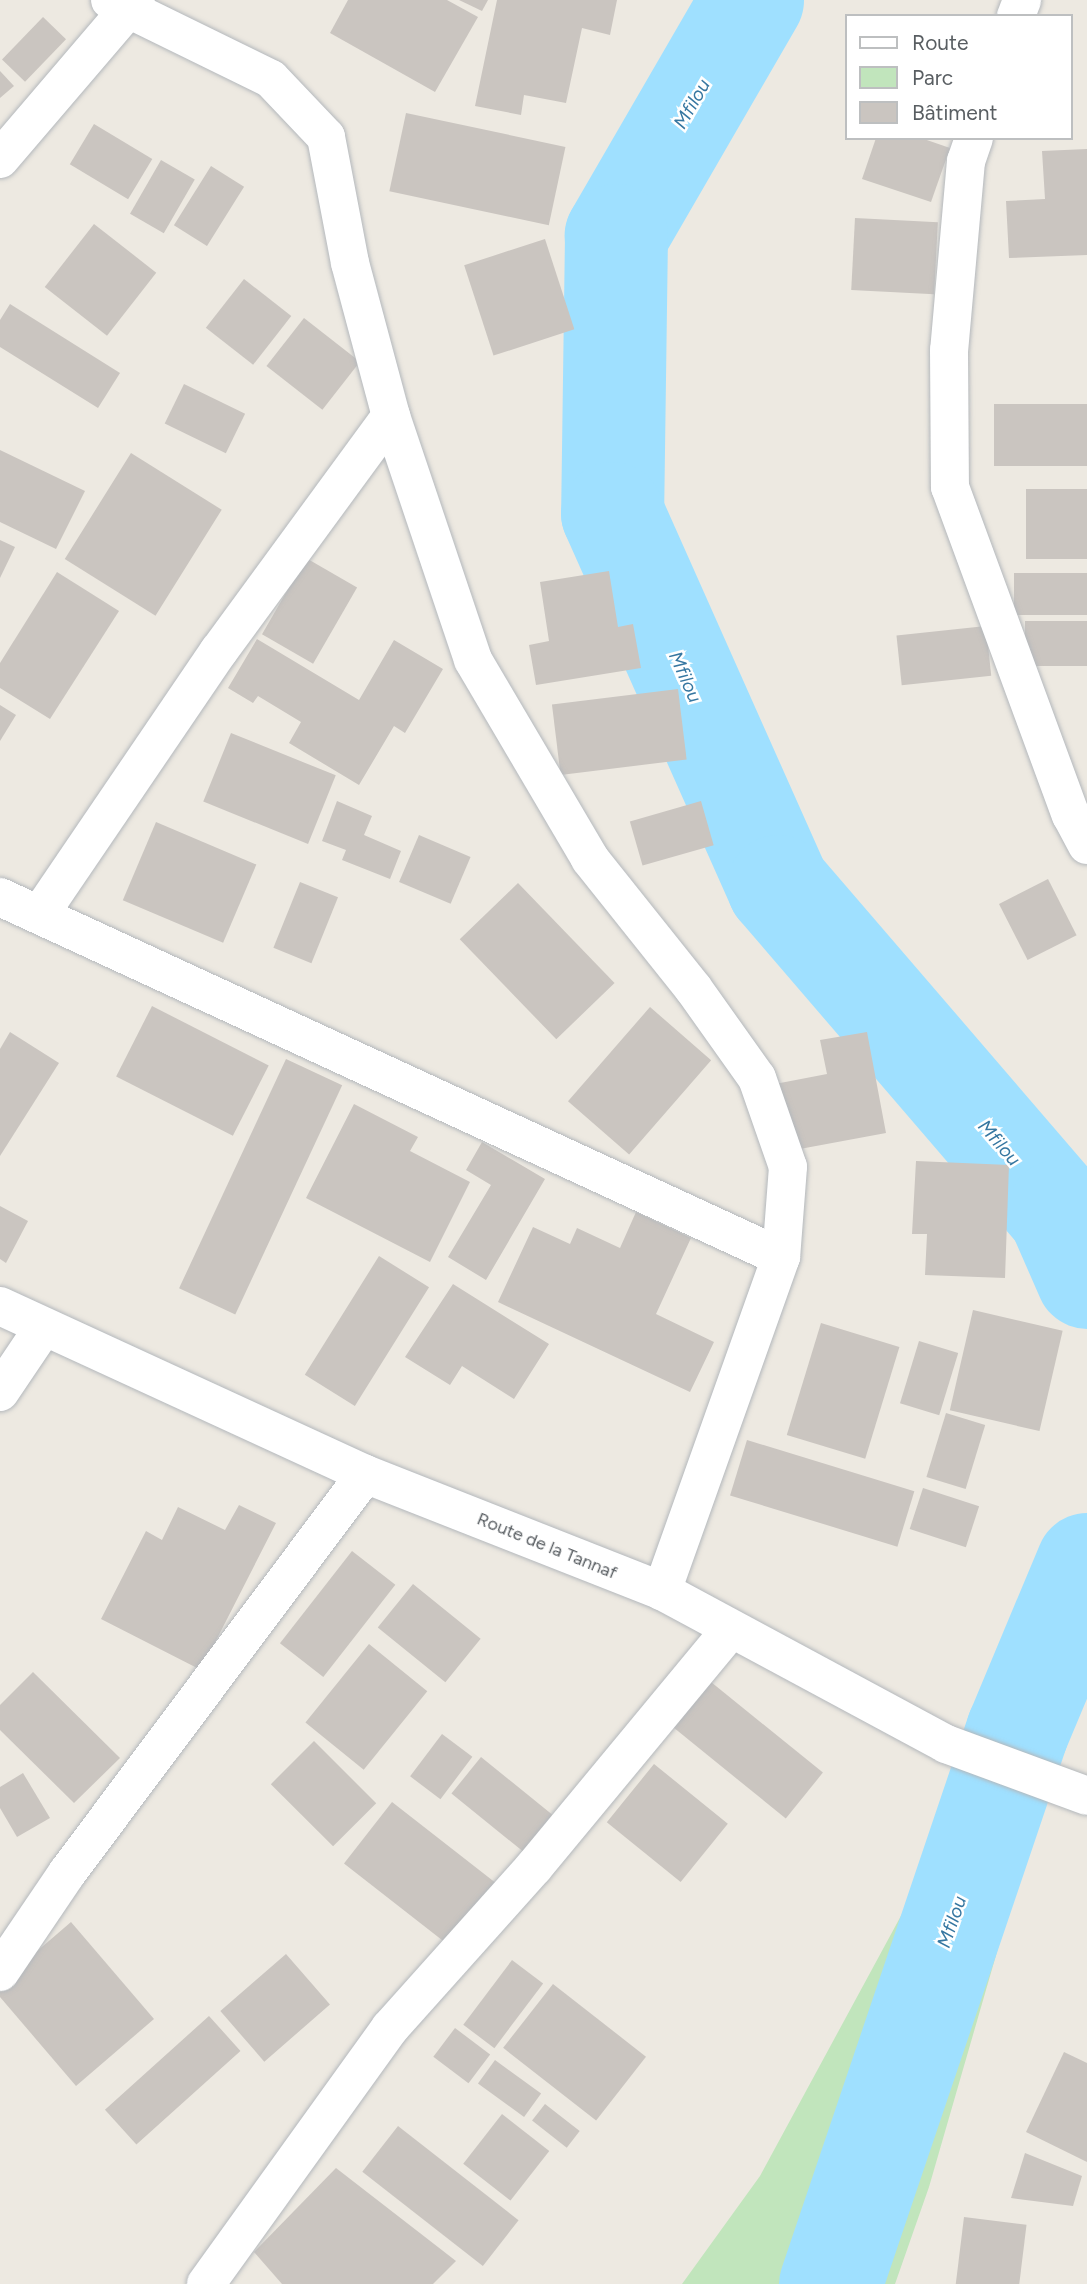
<!DOCTYPE html>
<html>
<head>
<meta charset="utf-8">
<style>
  body { margin:0 }
  #map { position:relative; width:1087px; height:2284px; overflow:hidden; background:#ede9e1; font-family:Figtree,sans-serif }
  div>[style] { position:absolute }
  [style*='--x'] { left:calc(var(--x)*1px); top:calc(var(--y)*1px); width:calc(var(--w)*1px); rotate:calc(var(--a)*1deg) }
  .green>* { inset:0; background:#c1e5bc }
  .river>* { height:103px; margin:-51.5px; padding:0 51.5px; transform-origin:51.5px; border-radius:51.5px; background:#9fe0ff }
  .building>* { inset:0; background:#cac5c0; transform-origin:0 0 }
  .roads { filter:drop-shadow(0 0 2px #b4b8bc) drop-shadow(0 0 2px #b4b8bc) }
  .minor>* { height:38px; margin:-19px; padding:0 19px; transform-origin:19px; border-radius:19px; background:#fff }
  span { translate:-50% -50%; white-space:nowrap; text-align:center; line-height:1.15; -webkit-text-stroke:5px #fff; paint-order:stroke }
  .street-label { font-size:18px; color:#595e62 }
  .water-label { font-size:19px; color:#3677a1; font-style:italic }
  .legend { position:absolute; left:845px; top:14px; width:228px; height:126px; box-sizing:border-box; background:#fff; border:2px solid #bdbfc0; margin:0; padding:9px 12px; list-style:none; font-size:21px; color:#595e62 }
  .legend li { display:flex; align-items:center; gap:14px; height:35px }
  .legend b { width:35px; border:2px solid #bdbfc0 }
</style>
</head>
<body>
<div id="map">
  <div class="green">
    <div style="clip-path:polygon(966px 1790px,1034px 1824px,929px 2187px,895px 2284px,682px 2284px,760px 2176px,935px 1853px)"></div>
  </div>
  <div class="river">
    <div style="--x:752;--y:0;--w:272;--a:120.1"></div>
    <div style="--x:616;--y:235;--w:278;--a:90.8"></div>
    <div style="--x:612;--y:513;--w:408;--a:66"></div>
    <div style="--x:778;--y:886;--w:429;--a:49.3"></div>
    <div style="--x:1058;--y:1211;--w:72;--a:66.3"></div>
    <div style="--x:830;--y:2284;--w:584;--a:-71.32"></div>
    <div style="--x:1017;--y:1731;--w:181;--a:-67.3"></div>
  </div>
  <div class="building">
    <div style="clip-path:polygon(348px 0,447px 0,478px 17px,435px 92px,330px 33px)"></div>
    <div style="clip-path:polygon(459px 0,488px 0,482px 11px)"></div>
    <div style="clip-path:polygon(497px 0,617px 0,610px 35px,582px 28px,566px 103px,524px 95px,521px 115px,475px 106px)"></div>
    <div style="left:43px;top:17px;width:32px;height:59px;rotate:44deg"></div>
    <div style="clip-path:polygon(0 71px,14px 86px,0 98px)"></div>
    <div style="left:406px;top:113px;width:163px;height:80px;rotate:12deg"></div>
    <div style="left:94px;top:124px;width:68px;height:47px;rotate:31deg"></div>
    <div style="clip-path:polygon(876px 138px,921px 138px,950px 148px,931px 202px,862px 179px)"></div>
    <div style="clip-path:polygon(1087px 149px,1087px 255px,1009px 258px,1006px 201px,1045px 199px,1042px 151px)"></div>
    <div style="left:161px;top:160px;width:39px;height:62px;rotate:30deg"></div>
    <div style="left:211px;top:166px;width:39px;height:70px;rotate:32deg"></div>
    <div style="left:855px;top:218px;width:83px;height:72px;rotate:3deg"></div>
    <div style="left:94px;top:224px;width:79px;height:80px;rotate:38deg"></div>
    <div style="left:545px;top:239px;width:95px;height:85px;rotate:72deg"></div>
    <div style="left:244px;top:279px;width:60px;height:62px;rotate:38deg"></div>
    <div style="clip-path:polygon(10px 304px,120px 373px,98px 408px,0 347px,0 320px)"></div>
    <div style="left:304px;top:318px;width:71px;height:61px;rotate:38deg"></div>
    <div style="left:184px;top:384px;width:68px;height:44px;rotate:26deg"></div>
    <div style="left:1087px;top:404px;width:62px;height:93px;rotate:90deg"></div>
    <div style="clip-path:polygon(0 450px,85px 491px,56px 549px,0 522px)"></div>
    <div style="left:131px;top:453px;width:107px;height:125px;rotate:32deg"></div>
    <div style="left:1087px;top:489px;width:70px;height:61px;rotate:90deg"></div>
    <div style="clip-path:polygon(0 540px,15px 547px,0 578px)"></div>
    <div style="left:306px;top:558px;width:59px;height:88px;rotate:30deg"></div>
    <div style="clip-path:polygon(609px 571px,618px 627px,633px 624px,641px 668px,536px 685px,529px 645px,549px 641px,540px 582px)"></div>
    <div style="clip-path:polygon(57px 572px,119px 611px,50px 719px,0 688px,0 663px)"></div>
    <div style="left:1087px;top:573px;width:42px;height:73px;rotate:90deg"></div>
    <div style="left:1087px;top:621px;width:45px;height:62px;rotate:90deg"></div>
    <div style="left:986px;top:626px;width:50px;height:90px;rotate:84deg"></div>
    <div style="clip-path:polygon(257px 639px,359px 700px,394px 640px,443px 669px,405px 733px,394px 726px,359px 785px,289px 743px,301px 722px,258px 696px,253px 703px,228px 688px)"></div>
    <div style="left:678px;top:689px;width:71px;height:127px;rotate:83deg"></div>
    <div style="clip-path:polygon(0 705px,16px 715px,0 741px)"></div>
    <div style="left:231px;top:733px;width:113px;height:74px;rotate:22deg"></div>
    <div style="clip-path:polygon(337px 801px,372px 816px,364px 835px,401px 851px,390px 879px,342px 860px,346px 850px,322px 841px)"></div>
    <div style="left:701px;top:801px;width:46px;height:74px;rotate:74deg"></div>
    <div style="left:156px;top:822px;width:109px;height:85px;rotate:23deg"></div>
    <div style="left:419px;top:835px;width:56px;height:51px;rotate:23deg"></div>
    <div style="left:1048px;top:879px;width:63px;height:55px;rotate:63deg"></div>
    <div style="left:300px;top:882px;width:41px;height:71px;rotate:22deg"></div>
    <div style="left:518px;top:883px;width:139px;height:81px;rotate:46deg"></div>
    <div style="left:152px;top:1006px;width:131px;height:79px;rotate:27deg"></div>
    <div style="left:650px;top:1007px;width:81px;height:125px;rotate:41deg"></div>
    <div style="clip-path:polygon(10px 1032px,59px 1063px,0 1156px,0 1049px)"></div>
    <div style="clip-path:polygon(867px 1032px,886px 1133px,789px 1151px,775px 1084px,827px 1074px,820px 1040px)"></div>
    <div style="left:286px;top:1059px;width:62px;height:253px;rotate:25deg"></div>
    <div style="clip-path:polygon(354px 1104px,418px 1137px,410px 1151px,470px 1182px,430px 1262px,306px 1198px)"></div>
    <div style="clip-path:polygon(482px 1142px,545px 1179px,486px 1280px,448px 1257px,491px 1185px,466px 1170px)"></div>
    <div style="clip-path:polygon(916px 1161px,1009px 1165px,1005px 1278px,925px 1275px,927px 1234px,912px 1234px)"></div>
    <div style="clip-path:polygon(0 1206px,28px 1221px,6px 1263px,0 1259px)"></div>
    <div style="clip-path:polygon(636px 1212px,691px 1238px,656px 1314px,714px 1342px,690px 1392px,498px 1302px,533px 1227px,570px 1244px,577px 1228px,620px 1248px)"></div>
    <div style="left:379px;top:1256px;width:59px;height:140px;rotate:32deg"></div>
    <div style="clip-path:polygon(453px 1284px,549px 1344px,514px 1399px,462px 1366px,450px 1385px,405px 1357px)"></div>
    <div style="left:973px;top:1310px;width:92px;height:103px;rotate:13deg"></div>
    <div style="left:821px;top:1323px;width:82px;height:117px;rotate:17deg"></div>
    <div style="left:919px;top:1341px;width:41px;height:65px;rotate:17deg"></div>
    <div style="left:946px;top:1413px;width:41px;height:67px;rotate:17deg"></div>
    <div style="left:747px;top:1440px;width:175px;height:58px;rotate:17deg"></div>
    <div style="left:923px;top:1488px;width:59px;height:43px;rotate:18deg"></div>
    <div style="clip-path:polygon(239px 1505px,276px 1523px,201px 1670px,101px 1619px,146px 1531px,162px 1540px,178px 1507px,225px 1530px)"></div>
    <div style="left:352px;top:1551px;width:55px;height:117px;rotate:38deg"></div>
    <div style="left:413px;top:1584px;width:87px;height:56px;rotate:39deg"></div>
    <div style="left:369px;top:1644px;width:75px;height:101px;rotate:39deg"></div>
    <div style="clip-path:polygon(33px 1672px,120px 1758px,74px 1803px,0 1730px,0 1705px)"></div>
    <div style="left:711px;top:1682px;width:144px;height:59px;rotate:39deg"></div>
    <div style="left:442px;top:1734px;width:38px;height:53px;rotate:37deg"></div>
    <div style="left:314px;top:1741px;width:88px;height:61px;rotate:45deg"></div>
    <div style="left:481px;top:1757px;width:101px;height:47px;rotate:39deg"></div>
    <div style="left:654px;top:1764px;width:95px;height:75px;rotate:39deg"></div>
    <div style="clip-path:polygon(23px 1773px,50px 1818px,17px 1837px,0 1808px,0 1787px)"></div>
    <div style="left:392px;top:1802px;width:137px;height:78px;rotate:38deg"></div>
    <div style="clip-path:polygon(71px 1922px,154px 2019px,76px 2086px,0 1997px,0 1983px)"></div>
    <div style="left:286px;top:1954px;width:67px;height:87px;rotate:49deg"></div>
    <div style="left:512px;top:1960px;width:39px;height:81px;rotate:37deg"></div>
    <div style="left:553px;top:1984px;width:118px;height:81px;rotate:38deg"></div>
    <div style="left:209px;top:2016px;width:47px;height:140px;rotate:48deg"></div>
    <div style="left:455px;top:2028px;width:44px;height:36px;rotate:37deg"></div>
    <div style="clip-path:polygon(1064px 2052px,1087px 2063px,1087px 2162px,1026px 2132px)"></div>
    <div style="left:495px;top:2060px;width:57px;height:29px;rotate:36deg"></div>
    <div style="left:545px;top:2104px;width:44px;height:21px;rotate:38deg"></div>
    <div style="left:502px;top:2114px;width:60px;height:63px;rotate:38deg"></div>
    <div style="left:398px;top:2126px;width:153px;height:58px;rotate:38deg"></div>
    <div style="clip-path:polygon(1025px 2153px,1082px 2176px,1073px 2206px,1011px 2198px)"></div>
    <div style="clip-path:polygon(336px 2168px,456px 2261px,433px 2284px,282px 2284px,254px 2252px)"></div>
    <div style="left:964px;top:2217px;width:63px;height:68px;rotate:7deg"></div>
  </div>
  <div class="roads">
    <div class="minor">
      <div style="--x:110;--y:0;--w:179;--a:26.1"></div>
      <div style="--x:271;--y:79;--w:80;--a:46.5"></div>
      <div style="--x:326;--y:137;--w:128;--a:79.2"></div>
      <div style="--x:350;--y:263;--w:158;--a:75"></div>
      <div style="--x:391;--y:416;--w:257;--a:71.4"></div>
      <div style="--x:473;--y:660;--w:231;--a:59.5"></div>
      <div style="--x:590;--y:859;--w:165;--a:51.4"></div>
      <div style="--x:693;--y:988;--w:110;--a:54.6"></div>
      <div style="--x:757;--y:1078;--w:94;--a:70.8"></div>
      <div style="--x:788;--y:1167;--w:90;--a:94.4"></div>
      <div style="--x:781;--y:1257;--w:355;--a:109.6"></div>
      <div style="--x:1016;--y:16;--w:17;--a:-69"></div>
      <div style="--x:974;--y:138;--w:24;--a:109"></div>
      <div style="--x:966;--y:161;--w:190;--a:95.1"></div>
      <div style="--x:949;--y:350;--w:137;--a:89.6"></div>
      <div style="--x:950;--y:487;--w:350;--a:69.8"></div>
      <div style="--x:1071;--y:815;--w:34;--a:62"></div>
      <div style="--x:0;--y:159;--w:209;--a:-49.5"></div>
      <div style="--x:0;--y:897;--w:860;--a:24.75"></div>
      <div style="--x:40;--y:914;--w:318;--a:-55.8"></div>
      <div style="--x:219;--y:651;--w:291;--a:-53.8"></div>
      <div style="--x:0;--y:1306;--w:402;--a:24.7"></div>
      <div style="--x:365;--y:1474;--w:319;--a:21.5"></div>
      <div style="--x:662;--y:1591;--w:323;--a:28.3"></div>
      <div style="--x:946;--y:1744;--w:150;--a:20.2"></div>
      <div style="--x:0;--y:1392;--w:77;--a:-56.1"></div>
      <div style="--x:0;--y:1972;--w:120;--a:-55.9"></div>
      <div style="--x:67;--y:1873;--w:498;--a:-53.2"></div>
      <div style="--x:206;--y:2284;--w:315;--a:-54.3"></div>
      <div style="--x:390;--y:2028;--w:216;--a:-48.2"></div>
      <div style="--x:534;--y:1867;--w:308;--a:-50.4"></div>
    </div>
  </div>
  <div class="street-label">
    <span style="left:547px;top:1546px;rotate:22deg">Route de la Tannaf</span>
  </div>
  <div class="water-label">
    <span style="left:692px;top:104px;rotate:-60deg">Mfilou</span>
    <span style="left:685px;top:677px;rotate:66deg">Mfilou</span>
    <span style="left:999px;top:1143px;rotate:49deg">Mfilou</span>
    <span style="left:952px;top:1922px;rotate:-71deg">Mfilou</span>
  </div>
  <ul class="legend">
  <li><b style="height:9px;background:#fff"></b>Route</li>
  <li><b style="height:19px;background:#c1e5bc"></b>Parc</li>
  <li><b style="height:19px;background:#cac5c0"></b>Bâtiment</li>
  </ul>
</div>
</body>
</html>
